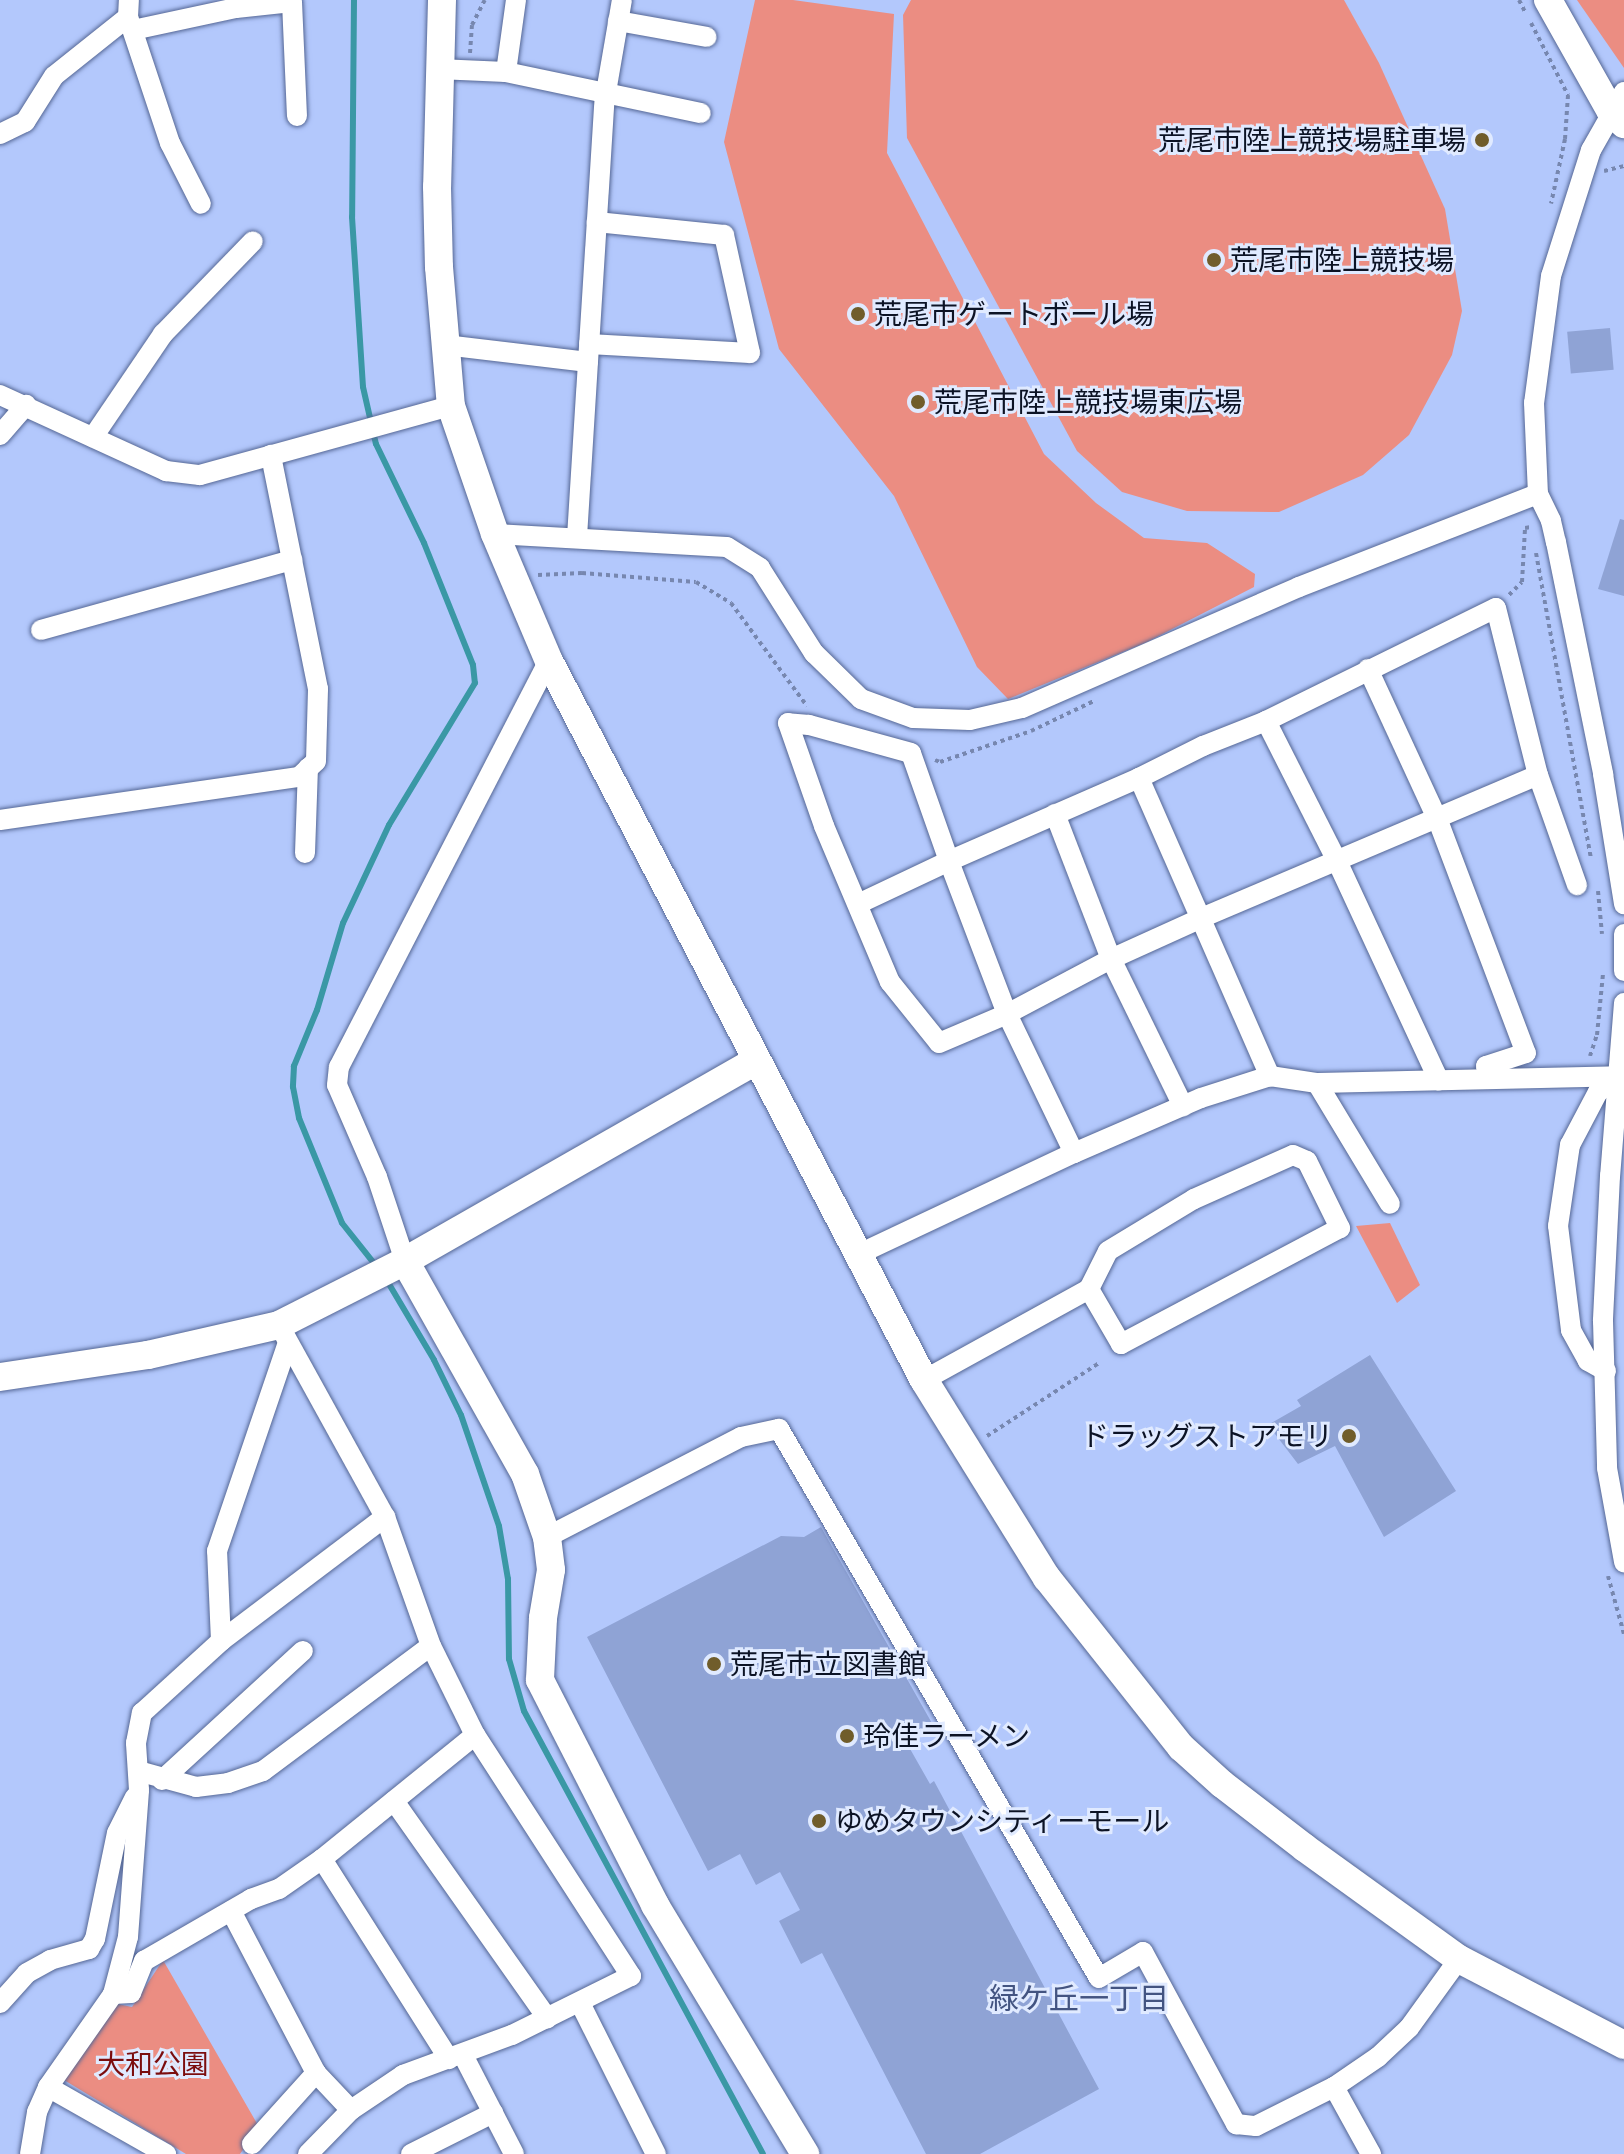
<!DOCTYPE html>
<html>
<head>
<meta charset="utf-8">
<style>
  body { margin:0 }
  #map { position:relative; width:1624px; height:2154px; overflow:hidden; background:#b3c8fc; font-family:"Asap Condensed","Noto Sans JP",sans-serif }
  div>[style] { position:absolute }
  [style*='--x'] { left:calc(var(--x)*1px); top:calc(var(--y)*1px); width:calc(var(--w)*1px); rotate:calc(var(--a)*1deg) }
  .green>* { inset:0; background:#eb8d82 }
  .stream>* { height:6px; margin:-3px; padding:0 3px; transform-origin:3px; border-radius:3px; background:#3a98a5 }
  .building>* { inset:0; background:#8fa3d5; transform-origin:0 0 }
  .path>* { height:4px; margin-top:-2px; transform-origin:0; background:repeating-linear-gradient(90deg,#7787af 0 4px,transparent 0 8px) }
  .roads { filter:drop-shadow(0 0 2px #556795) drop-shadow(0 0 2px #556795) }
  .street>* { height:20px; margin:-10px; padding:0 10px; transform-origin:10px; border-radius:10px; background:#fff }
  .secondary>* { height:28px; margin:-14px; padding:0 14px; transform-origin:14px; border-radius:14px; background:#fff }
  .dots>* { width:22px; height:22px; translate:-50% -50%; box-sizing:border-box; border:4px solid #e0eaff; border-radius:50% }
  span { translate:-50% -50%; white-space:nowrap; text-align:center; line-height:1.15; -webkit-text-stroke:6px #e0eaff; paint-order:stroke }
  .poi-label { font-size:28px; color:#0c1325 }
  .right { translate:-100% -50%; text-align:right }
  .left { translate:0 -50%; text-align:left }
  .park-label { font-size:28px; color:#7b0d0e }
  .neighbourhood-label { font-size:30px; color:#435481 }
</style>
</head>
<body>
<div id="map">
  <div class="green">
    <div style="clip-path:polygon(755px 0,793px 0,894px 14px,887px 153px,1044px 454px,1096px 503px,1144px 538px,1207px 543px,1255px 574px,1254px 587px,1147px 642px,1008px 699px,977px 667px,894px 496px,779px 349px,724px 142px)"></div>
    <div style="clip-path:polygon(911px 0,1344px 0,1379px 63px,1445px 209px,1462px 311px,1452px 355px,1409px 435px,1363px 475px,1279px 512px,1187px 511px,1122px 492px,1077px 451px,907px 138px,903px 15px)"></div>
    <div style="clip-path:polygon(1577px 0,1624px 0,1624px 68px)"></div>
    <div style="clip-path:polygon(1390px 1223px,1420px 1285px,1397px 1303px,1356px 1226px)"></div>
    <div style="clip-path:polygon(163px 1960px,259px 2127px,240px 2154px,186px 2154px,64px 2080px,113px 2003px,132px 2007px)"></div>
  </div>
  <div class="stream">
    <div style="--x:354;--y:0;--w:217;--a:90.5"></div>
    <div style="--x:352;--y:217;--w:170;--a:86.3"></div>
    <div style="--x:363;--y:387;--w:58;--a:77.2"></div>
    <div style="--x:376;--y:444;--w:110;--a:64.1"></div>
    <div style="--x:424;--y:543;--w:131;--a:68.1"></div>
    <div style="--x:473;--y:665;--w:18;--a:84"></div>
    <div style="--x:475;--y:683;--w:166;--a:121.2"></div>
    <div style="--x:389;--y:825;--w:108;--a:115.1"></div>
    <div style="--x:343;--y:923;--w:91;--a:106.6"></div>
    <div style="--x:317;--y:1010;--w:61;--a:112.3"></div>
    <div style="--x:294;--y:1066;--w:21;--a:93"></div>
    <div style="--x:293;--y:1087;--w:32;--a:79"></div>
    <div style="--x:299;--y:1118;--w:113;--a:67.7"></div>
    <div style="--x:342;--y:1223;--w:56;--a:51.5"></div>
    <div style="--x:386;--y:1279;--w:94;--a:59.3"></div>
    <div style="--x:434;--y:1360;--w:61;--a:63.9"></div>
    <div style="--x:461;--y:1415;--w:117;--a:71.1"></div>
    <div style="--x:499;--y:1526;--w:54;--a:80.4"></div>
    <div style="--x:508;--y:1579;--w:80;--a:89.3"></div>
    <div style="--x:509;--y:1659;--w:54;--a:73.9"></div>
    <div style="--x:524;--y:1711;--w:503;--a:61.65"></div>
  </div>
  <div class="building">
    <div style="left:1610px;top:328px;width:42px;height:43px;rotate:85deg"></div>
    <div style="clip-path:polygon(1620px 519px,1624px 520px,1624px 596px,1598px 589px)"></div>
    <div style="clip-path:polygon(1370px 1355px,1456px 1491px,1384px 1537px,1335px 1446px,1298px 1464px,1268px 1425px,1301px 1406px,1297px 1400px)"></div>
    <div style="clip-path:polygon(821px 1527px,933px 1725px,905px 1740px,930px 1784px,934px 1781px,1099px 2089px,980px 2154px,926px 2154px,822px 1953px,801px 1964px,779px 1921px,800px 1910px,780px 1872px,756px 1885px,740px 1854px,708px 1871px,587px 1637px,781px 1536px,804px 1537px)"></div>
  </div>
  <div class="path">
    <div style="--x:1519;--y:0;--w:13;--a:63"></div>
    <div style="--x:1531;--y:23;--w:81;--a:62.8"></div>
    <div style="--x:1568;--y:95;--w:44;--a:93.9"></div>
    <div style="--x:1565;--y:139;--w:66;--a:102.2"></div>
    <div style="--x:470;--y:53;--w:28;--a:-86"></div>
    <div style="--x:472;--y:25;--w:28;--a:-63"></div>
    <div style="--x:1604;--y:171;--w:21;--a:-14"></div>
    <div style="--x:1536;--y:553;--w:311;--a:79.8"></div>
    <div style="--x:538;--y:575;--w:44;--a:-2.6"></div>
    <div style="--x:582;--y:573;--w:114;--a:4.5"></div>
    <div style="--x:696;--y:582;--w:41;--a:31"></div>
    <div style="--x:731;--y:603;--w:128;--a:53.6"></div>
    <div style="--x:1509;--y:595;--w:18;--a:-45"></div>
    <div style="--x:1522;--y:582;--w:54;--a:-86.8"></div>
    <div style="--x:1525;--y:528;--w:6;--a:-9"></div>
    <div style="--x:935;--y:760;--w:5;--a:22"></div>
    <div style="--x:940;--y:762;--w:96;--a:-18.8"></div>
    <div style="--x:1031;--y:731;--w:70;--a:-25.5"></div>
    <div style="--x:1598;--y:891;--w:43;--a:84.7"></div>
    <div style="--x:1590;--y:1056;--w:22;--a:-72"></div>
    <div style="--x:1597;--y:1035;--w:61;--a:-84.4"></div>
    <div style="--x:987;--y:1436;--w:134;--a:-33.1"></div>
    <div style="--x:1608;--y:1576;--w:60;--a:74.6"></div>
  </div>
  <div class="roads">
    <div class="street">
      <div style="--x:128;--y:17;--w:133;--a:71.6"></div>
      <div style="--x:170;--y:143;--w:68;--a:63.1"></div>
      <div style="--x:618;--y:21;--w:90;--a:10.2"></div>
      <div style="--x:133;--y:30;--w:105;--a:-12.1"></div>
      <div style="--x:236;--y:8;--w:56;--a:-6.1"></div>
      <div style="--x:292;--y:2;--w:114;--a:87.5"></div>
      <div style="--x:438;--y:69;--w:68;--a:2.5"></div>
      <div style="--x:506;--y:72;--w:73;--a:-82.1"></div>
      <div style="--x:506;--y:72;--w:199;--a:11.9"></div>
      <div style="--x:1624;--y:92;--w:67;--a:119.6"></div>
      <div style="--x:1591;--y:150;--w:132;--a:107.6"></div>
      <div style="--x:1551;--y:276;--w:128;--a:97.6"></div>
      <div style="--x:1534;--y:403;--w:91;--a:87.5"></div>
      <div style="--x:1538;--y:494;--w:30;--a:64"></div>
      <div style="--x:1551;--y:521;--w:22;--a:77"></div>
      <div style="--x:1556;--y:542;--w:237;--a:78.5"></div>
      <div style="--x:1603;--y:774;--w:132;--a:80.8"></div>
      <div style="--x:0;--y:134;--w:28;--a:-26"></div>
      <div style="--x:25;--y:122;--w:54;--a:-57.8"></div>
      <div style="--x:54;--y:76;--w:95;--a:-38.6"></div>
      <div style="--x:128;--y:17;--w:17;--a:-87"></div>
      <div style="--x:589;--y:344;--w:161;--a:3.2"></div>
      <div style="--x:750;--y:353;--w:121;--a:-102.4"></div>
      <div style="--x:724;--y:235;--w:128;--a:-174.2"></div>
      <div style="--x:445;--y:345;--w:144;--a:6.8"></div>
      <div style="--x:0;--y:395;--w:183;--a:24.6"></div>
      <div style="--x:166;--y:471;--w:34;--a:7"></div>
      <div style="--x:200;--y:475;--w:260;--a:-15.4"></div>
      <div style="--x:0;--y:435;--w:40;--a:-49"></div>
      <div style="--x:93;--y:437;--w:125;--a:-55.8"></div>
      <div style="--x:163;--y:334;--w:129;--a:-45.9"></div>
      <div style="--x:495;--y:534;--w:232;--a:3.2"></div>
      <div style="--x:727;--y:547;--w:39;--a:32"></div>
      <div style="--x:760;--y:568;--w:101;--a:57.6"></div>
      <div style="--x:814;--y:653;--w:66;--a:44.4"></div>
      <div style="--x:861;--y:699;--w:55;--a:20.1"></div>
      <div style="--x:913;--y:718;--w:57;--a:2"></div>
      <div style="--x:970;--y:720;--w:53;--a:-13"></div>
      <div style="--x:1022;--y:708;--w:302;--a:-23.6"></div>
      <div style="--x:1299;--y:587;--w:256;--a:-21.3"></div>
      <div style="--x:577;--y:537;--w:440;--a:-86.4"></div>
      <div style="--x:605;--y:98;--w:99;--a:-80.2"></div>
      <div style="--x:41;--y:630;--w:261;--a:-15.6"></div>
      <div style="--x:1368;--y:669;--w:164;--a:65.2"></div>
      <div style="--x:1437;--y:818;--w:251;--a:69.3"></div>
      <div style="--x:1526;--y:1053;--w:42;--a:162"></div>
      <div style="--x:1486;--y:1066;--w:13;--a:77"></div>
      <div style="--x:1266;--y:721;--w:157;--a:63.1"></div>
      <div style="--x:1337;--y:861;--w:242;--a:65.1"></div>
      <div style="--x:1139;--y:778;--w:326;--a:66.3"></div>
      <div style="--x:1055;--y:814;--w:155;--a:68.9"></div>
      <div style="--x:1111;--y:959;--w:164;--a:63.9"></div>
      <div style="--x:0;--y:820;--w:302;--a:-8.2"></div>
      <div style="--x:299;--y:777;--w:23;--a:-43"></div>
      <div style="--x:316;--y:761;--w:72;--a:-88.4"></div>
      <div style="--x:318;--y:689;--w:239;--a:-101.4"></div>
      <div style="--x:305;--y:853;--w:85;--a:-88"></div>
      <div style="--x:858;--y:904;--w:101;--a:-25.3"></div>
      <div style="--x:949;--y:861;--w:114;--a:-109.4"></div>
      <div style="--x:911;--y:753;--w:106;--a:-164.6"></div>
      <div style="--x:809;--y:725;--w:21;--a:-175"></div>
      <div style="--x:788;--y:723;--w:109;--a:70.7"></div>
      <div style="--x:824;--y:826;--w:169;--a:67.1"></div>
      <div style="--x:890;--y:982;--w:78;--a:51.2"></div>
      <div style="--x:939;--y:1043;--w:74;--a:-23.1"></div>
      <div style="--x:1007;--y:1014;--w:118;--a:-27.9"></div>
      <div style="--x:1111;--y:959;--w:97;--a:-24.4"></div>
      <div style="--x:1199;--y:919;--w:368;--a:-23"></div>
      <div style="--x:1624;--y:934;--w:37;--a:90"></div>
      <div style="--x:1624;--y:1003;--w:174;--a:94.6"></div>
      <div style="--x:1610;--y:1176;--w:145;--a:92.8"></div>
      <div style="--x:1603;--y:1321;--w:147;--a:88.4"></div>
      <div style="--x:1607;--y:1468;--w:96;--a:79.7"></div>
      <div style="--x:1317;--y:1083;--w:141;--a:58.9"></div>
      <div style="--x:1074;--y:1153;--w:154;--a:-115.7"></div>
      <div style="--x:1007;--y:1014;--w:164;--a:-110.8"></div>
      <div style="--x:949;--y:861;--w:207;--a:-23.6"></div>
      <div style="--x:1139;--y:778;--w:72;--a:-26.6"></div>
      <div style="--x:1203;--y:746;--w:68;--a:-21.6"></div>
      <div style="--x:1266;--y:721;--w:256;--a:-26.2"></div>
      <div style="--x:1496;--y:608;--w:172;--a:75.9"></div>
      <div style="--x:1538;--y:775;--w:117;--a:70.5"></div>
      <div style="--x:859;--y:1254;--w:238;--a:-25.2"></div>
      <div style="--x:1074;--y:1153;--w:138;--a:-23.4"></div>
      <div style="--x:1201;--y:1098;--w:72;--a:-17.7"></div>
      <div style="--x:1270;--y:1076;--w:48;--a:8.5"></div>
      <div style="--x:1317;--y:1083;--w:303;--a:-1.3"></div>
      <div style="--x:405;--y:1261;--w:89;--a:-108.4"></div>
      <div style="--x:377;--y:1177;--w:100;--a:-113.5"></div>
      <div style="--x:337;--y:1085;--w:18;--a:-84"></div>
      <div style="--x:339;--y:1067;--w:457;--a:-62.7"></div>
      <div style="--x:1606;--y:1371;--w:21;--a:-151"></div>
      <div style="--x:1588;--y:1361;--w:35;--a:-119"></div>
      <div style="--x:1571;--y:1330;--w:105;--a:-97.1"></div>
      <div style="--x:1558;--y:1226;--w:82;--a:-81.6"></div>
      <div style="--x:1570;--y:1145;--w:60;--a:-62.2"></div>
      <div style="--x:1598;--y:1092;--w:27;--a:-36"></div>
      <div style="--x:924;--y:1380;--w:188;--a:-28.9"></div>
      <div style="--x:1089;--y:1289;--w:42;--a:-63.4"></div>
      <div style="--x:1108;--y:1251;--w:100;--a:-31.2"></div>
      <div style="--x:1194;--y:1199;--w:108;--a:-24"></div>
      <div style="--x:1293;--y:1155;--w:15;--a:23"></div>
      <div style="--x:1307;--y:1161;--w:75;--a:63.8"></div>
      <div style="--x:1340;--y:1228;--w:248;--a:152.1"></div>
      <div style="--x:1121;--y:1344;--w:64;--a:-120.2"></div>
      <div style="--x:547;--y:1537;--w:218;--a:-27.3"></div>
      <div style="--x:741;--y:1437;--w:39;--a:-12"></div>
      <div style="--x:779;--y:1429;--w:635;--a:59.76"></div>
      <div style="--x:1099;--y:1978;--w:51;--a:-30.6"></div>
      <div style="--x:1143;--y:1952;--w:196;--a:61.6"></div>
      <div style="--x:1236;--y:2124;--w:20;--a:6"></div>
      <div style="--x:1256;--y:2126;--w:87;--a:-26.6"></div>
      <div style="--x:1334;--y:2087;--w:53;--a:-34.3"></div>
      <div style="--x:1378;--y:2057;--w:42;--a:-43.1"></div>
      <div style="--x:1409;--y:2028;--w:85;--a:-54.1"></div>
      <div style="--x:221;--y:1641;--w:90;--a:-92.5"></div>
      <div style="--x:217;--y:1551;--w:220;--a:-71.2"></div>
      <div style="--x:138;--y:1771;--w:60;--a:15.4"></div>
      <div style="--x:196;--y:1787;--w:32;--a:-7"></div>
      <div style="--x:228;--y:1783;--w:37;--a:-19"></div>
      <div style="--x:263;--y:1771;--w:209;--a:-36.7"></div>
      <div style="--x:162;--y:1780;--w:191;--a:-42.5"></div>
      <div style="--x:394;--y:1801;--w:266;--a:54.8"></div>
      <div style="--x:322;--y:1859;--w:237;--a:57.6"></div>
      <div style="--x:231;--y:1911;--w:183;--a:62.3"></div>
      <div style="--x:316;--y:2073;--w:51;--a:46.6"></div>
      <div style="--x:351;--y:2110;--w:63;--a:-33.9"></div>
      <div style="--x:403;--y:2075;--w:116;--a:-20.2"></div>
      <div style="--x:512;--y:2035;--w:133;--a:-26.4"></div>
      <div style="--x:631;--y:1976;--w:287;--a:-122.9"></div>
      <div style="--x:475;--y:1735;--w:99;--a:-116.3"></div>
      <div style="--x:431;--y:1646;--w:137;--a:-109.6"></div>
      <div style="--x:385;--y:1517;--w:219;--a:-118.9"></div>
      <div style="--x:113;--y:1994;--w:18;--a:-3"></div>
      <div style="--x:131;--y:1993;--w:35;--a:-68"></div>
      <div style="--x:144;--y:1961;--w:124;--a:-30.1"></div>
      <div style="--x:251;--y:1899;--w:30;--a:-20"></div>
      <div style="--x:279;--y:1889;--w:52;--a:-34.9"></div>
      <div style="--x:322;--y:1859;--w:197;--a:-39"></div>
      <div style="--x:0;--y:2003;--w:40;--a:-48"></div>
      <div style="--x:27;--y:1973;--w:26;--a:-29"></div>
      <div style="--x:50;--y:1960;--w:41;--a:-15.8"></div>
      <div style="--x:89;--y:1949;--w:12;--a:-59"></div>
      <div style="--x:95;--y:1939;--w:108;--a:-78.3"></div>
      <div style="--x:117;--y:1833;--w:40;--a:-63.4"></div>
      <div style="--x:580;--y:2003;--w:169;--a:63.3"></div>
      <div style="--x:463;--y:2055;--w:111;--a:62.7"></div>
      <div style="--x:48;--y:2087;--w:136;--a:29.6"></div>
      <div style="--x:1334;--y:2087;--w:77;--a:61.1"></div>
      <div style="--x:252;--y:2144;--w:96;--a:-48"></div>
      <div style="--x:30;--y:2154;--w:43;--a:-80.5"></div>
      <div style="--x:37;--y:2112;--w:27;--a:-66"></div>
      <div style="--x:48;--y:2087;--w:113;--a:-55"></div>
      <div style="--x:113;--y:1994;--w:59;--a:-75.3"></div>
      <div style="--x:128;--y:1937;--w:147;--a:-85.7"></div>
      <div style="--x:139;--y:1790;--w:47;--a:-93.7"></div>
      <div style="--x:136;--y:1743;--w:31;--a:-79"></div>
      <div style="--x:142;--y:1713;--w:107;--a:-42.3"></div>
      <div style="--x:221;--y:1641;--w:206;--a:-37.1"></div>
      <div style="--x:308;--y:2154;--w:62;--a:-45.7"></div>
      <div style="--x:411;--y:2154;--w:92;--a:-26.6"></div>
    </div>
    <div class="secondary">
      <div style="--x:442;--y:0;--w:187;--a:91.5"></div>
      <div style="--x:437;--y:187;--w:80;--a:88.6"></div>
      <div style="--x:439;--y:267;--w:140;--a:85.1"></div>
      <div style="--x:451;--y:406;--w:135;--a:71"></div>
      <div style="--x:495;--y:534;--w:138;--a:67"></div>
      <div style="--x:549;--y:661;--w:811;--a:62.46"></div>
      <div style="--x:924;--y:1380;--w:233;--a:58.2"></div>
      <div style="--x:1047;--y:1578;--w:216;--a:51.6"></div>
      <div style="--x:1181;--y:1747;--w:55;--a:42.1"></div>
      <div style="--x:1222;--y:1784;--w:105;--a:37.6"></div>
      <div style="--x:1305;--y:1848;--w:190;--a:35.8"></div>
      <div style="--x:1459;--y:1959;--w:186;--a:27.5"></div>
      <div style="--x:1548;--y:0;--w:129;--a:60.6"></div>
      <div style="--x:1611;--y:112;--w:18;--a:43"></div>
      <div style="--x:405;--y:1261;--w:244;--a:60.6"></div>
      <div style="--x:525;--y:1474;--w:67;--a:70.8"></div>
      <div style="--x:547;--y:1537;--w:33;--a:83"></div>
      <div style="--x:551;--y:1570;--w:49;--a:99.5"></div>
      <div style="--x:543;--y:1618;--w:62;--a:92.8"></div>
      <div style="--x:540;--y:1680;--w:253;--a:62.9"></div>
      <div style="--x:655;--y:1905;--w:291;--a:58.9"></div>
      <div style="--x:0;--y:1377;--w:150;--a:-8.5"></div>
      <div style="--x:148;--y:1355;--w:134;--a:-12.9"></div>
      <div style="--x:279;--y:1325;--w:141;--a:-26.9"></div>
      <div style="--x:405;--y:1261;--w:403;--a:-29.7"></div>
    </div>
  </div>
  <div class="dots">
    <div style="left:1482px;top:140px;background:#705d2b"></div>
    <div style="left:1214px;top:260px;background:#705d2b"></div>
    <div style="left:858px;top:314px;background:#705d2b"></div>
    <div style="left:918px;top:402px;background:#705d2b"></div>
    <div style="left:1349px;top:1436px;background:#705d2b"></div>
    <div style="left:714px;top:1664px;background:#705d2b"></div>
    <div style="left:847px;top:1736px;background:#705d2b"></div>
    <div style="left:819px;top:1821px;background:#705d2b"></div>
  </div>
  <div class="poi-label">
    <span class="right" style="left:1466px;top:140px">荒尾市陸上競技場駐車場</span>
    <span class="left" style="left:1230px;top:260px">荒尾市陸上競技場</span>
    <span class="left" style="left:874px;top:314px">荒尾市ゲートボール場</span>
    <span class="left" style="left:934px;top:402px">荒尾市陸上競技場東広場</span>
    <span class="right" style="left:1333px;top:1436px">ドラッグストアモリ</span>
    <span class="left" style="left:730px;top:1664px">荒尾市立図書館</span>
    <span class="left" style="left:863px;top:1736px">玲佳ラーメン</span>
    <span class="left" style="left:835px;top:1821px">ゆめタウンシティーモール</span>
  </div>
  <div class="park-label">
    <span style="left:153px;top:2064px">大和公園</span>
  </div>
  <div class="neighbourhood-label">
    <span style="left:1079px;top:1998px">緑ケ丘一丁目</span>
  </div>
</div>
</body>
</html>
